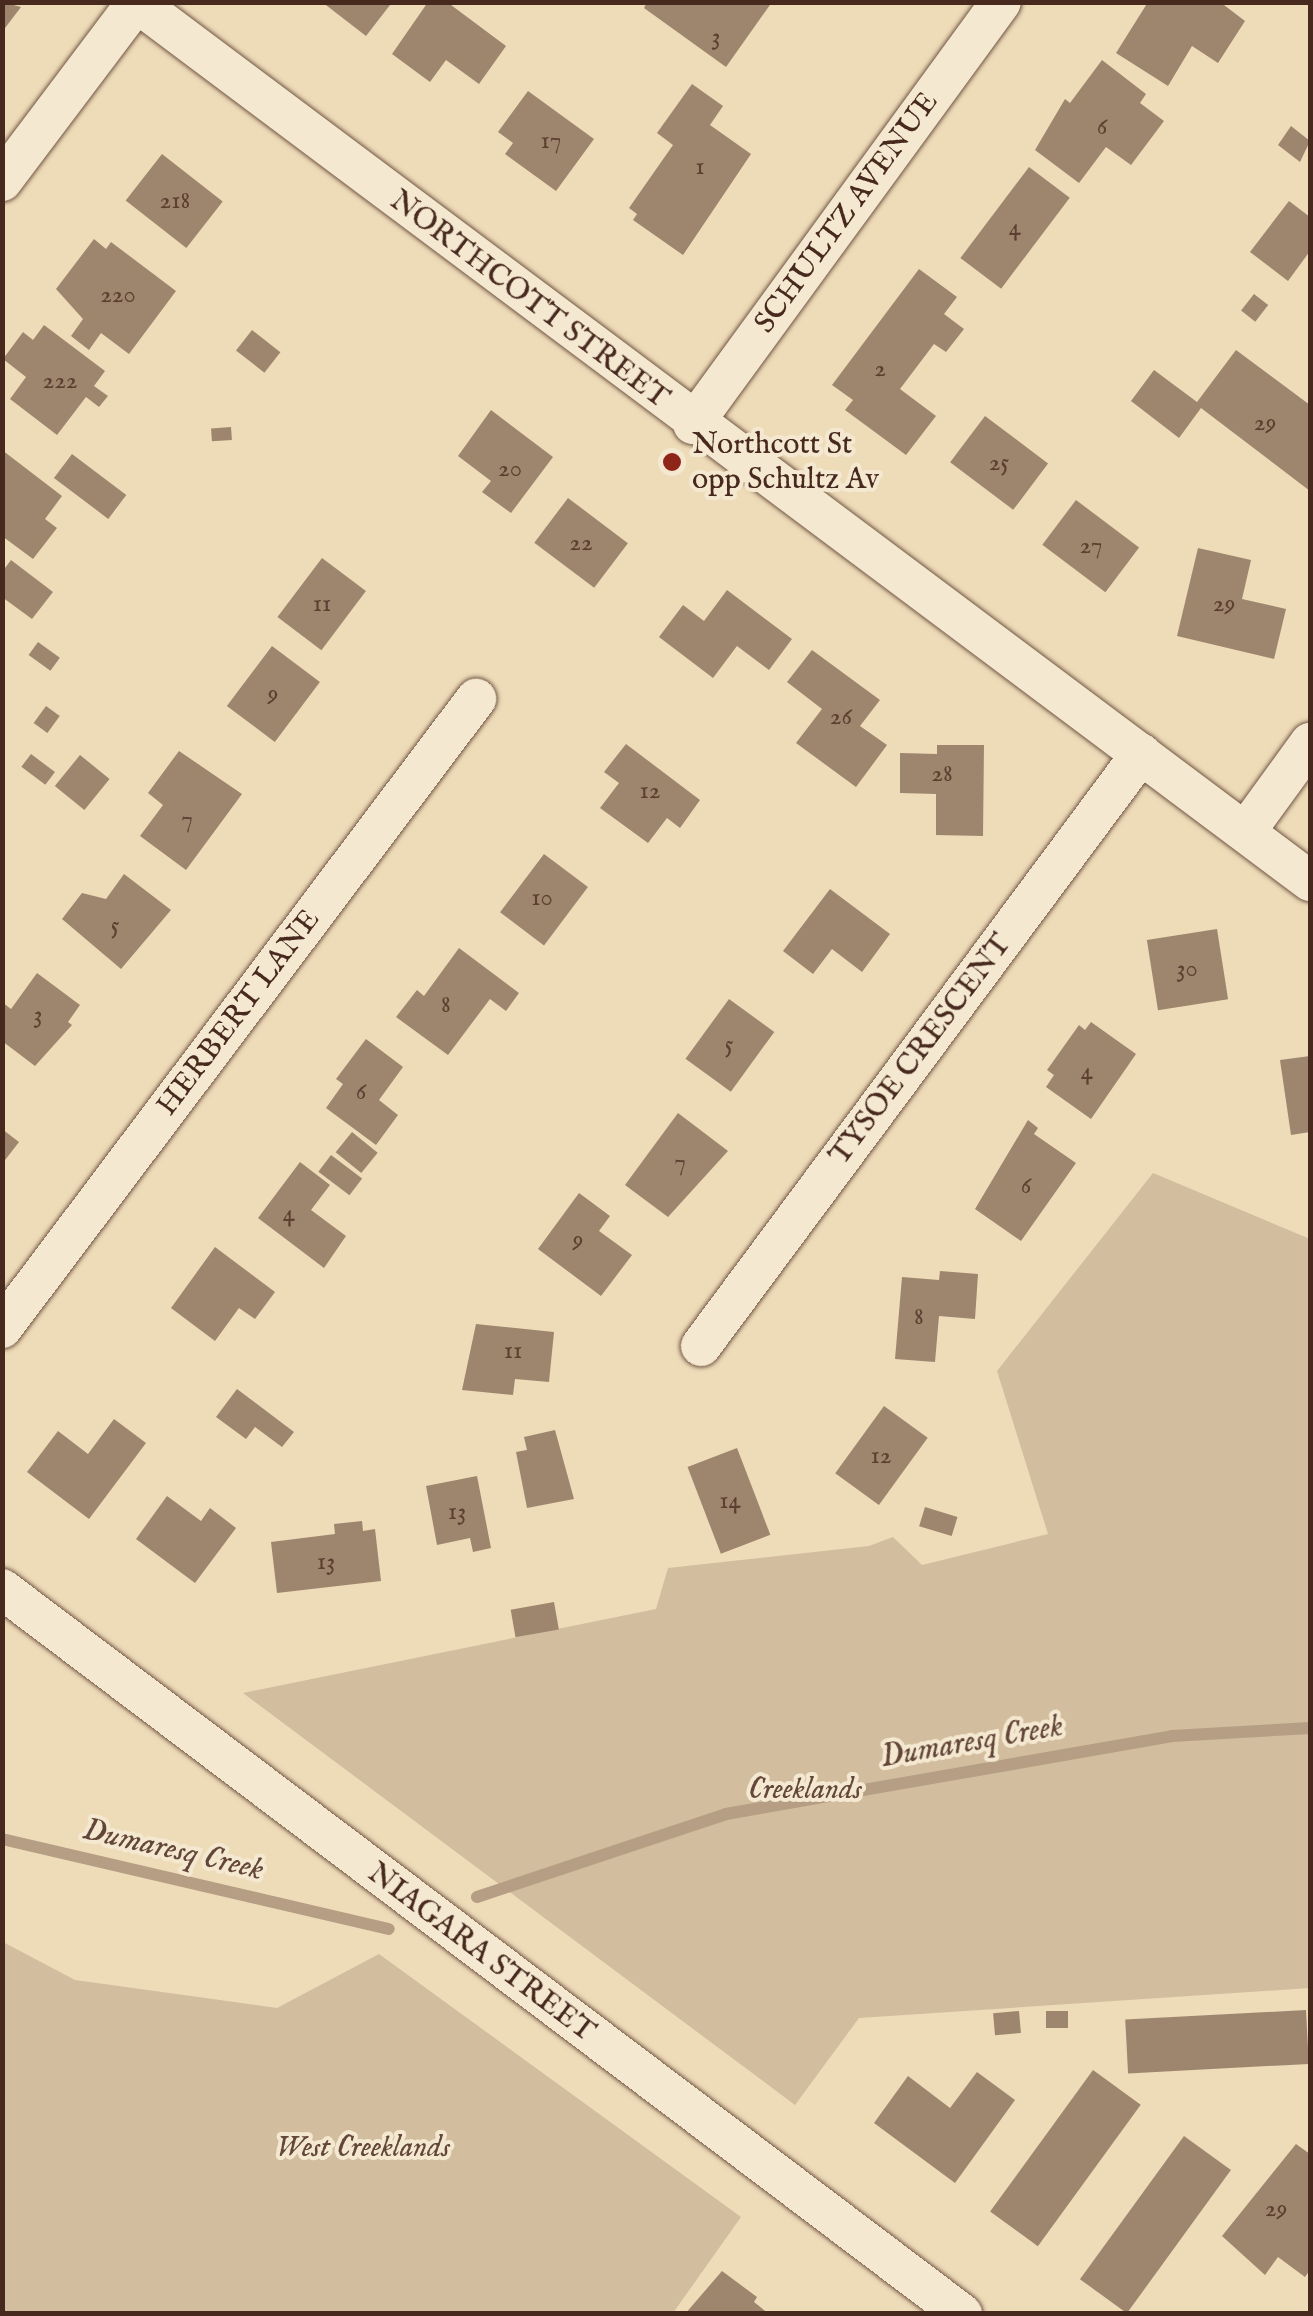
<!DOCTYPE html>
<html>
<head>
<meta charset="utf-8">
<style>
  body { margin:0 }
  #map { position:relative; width:1313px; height:2316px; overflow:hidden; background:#eedbb8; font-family:"IM FELL English",serif }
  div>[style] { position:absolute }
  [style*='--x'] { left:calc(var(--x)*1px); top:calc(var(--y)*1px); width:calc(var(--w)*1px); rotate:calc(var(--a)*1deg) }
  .green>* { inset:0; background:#d2bd9e }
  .stream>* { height:12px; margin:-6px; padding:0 6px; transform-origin:6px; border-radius:6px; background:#b59e84 }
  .building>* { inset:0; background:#9e866e; transform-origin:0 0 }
  .roads { filter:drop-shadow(0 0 2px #715644) drop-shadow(0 0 2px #715644) }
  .minor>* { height:40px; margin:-20px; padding:0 20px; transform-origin:20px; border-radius:20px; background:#f4e8d1 }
  .dots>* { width:28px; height:28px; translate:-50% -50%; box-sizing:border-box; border:5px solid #f4e8d1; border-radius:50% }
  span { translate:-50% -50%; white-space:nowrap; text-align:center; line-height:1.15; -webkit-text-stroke:8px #f4e8d1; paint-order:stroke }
  .number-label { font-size:25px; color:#5d4032 }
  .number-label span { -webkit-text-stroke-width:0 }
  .street-label { font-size:30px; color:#47291e }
  .poi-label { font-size:30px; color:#47291e }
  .left { translate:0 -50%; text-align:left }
  .park-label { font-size:30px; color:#634738; font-style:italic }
  .water-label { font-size:32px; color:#624638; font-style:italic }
  .frame { position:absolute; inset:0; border:5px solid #47291e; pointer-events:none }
</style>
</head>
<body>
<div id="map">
  <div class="green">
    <div style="clip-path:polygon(1153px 1173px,1310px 1239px,1310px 1988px,859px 2018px,795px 2105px,243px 1693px,656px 1609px,668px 1568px,869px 1546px,893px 1537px,922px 1565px,1048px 1534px,997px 1371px)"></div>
    <div style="clip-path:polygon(3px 1942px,75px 1980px,277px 2008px,379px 1954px,741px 2217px,673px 2313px,3px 2313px)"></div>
  </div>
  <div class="stream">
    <div style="--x:2;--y:1839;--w:397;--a:13.1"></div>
    <div style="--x:477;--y:1897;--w:262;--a:-18.4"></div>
    <div style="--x:726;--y:1814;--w:453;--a:-9.9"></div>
    <div style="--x:1172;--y:1736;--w:138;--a:-3.3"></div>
  </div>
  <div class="building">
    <div style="clip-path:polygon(2px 2px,21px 7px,2px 32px)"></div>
    <div style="clip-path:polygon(322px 2px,386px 2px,390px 5px,366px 36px)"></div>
    <div style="clip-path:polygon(428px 2px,447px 2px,506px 46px,479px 84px,446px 60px,430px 82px,392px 54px)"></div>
    <div style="clip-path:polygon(647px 2px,772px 2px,726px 67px,644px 8px)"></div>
    <div style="clip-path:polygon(1148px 2px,1220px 2px,1245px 21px,1218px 63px,1192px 46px,1168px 86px,1116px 53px)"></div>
    <div style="clip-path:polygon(1102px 60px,1146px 94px,1140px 103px,1164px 121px,1131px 165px,1106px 147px,1079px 183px,1035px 150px,1065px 99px,1070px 103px)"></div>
    <div style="clip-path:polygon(692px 84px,723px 106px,710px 125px,751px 154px,683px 255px,633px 220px,637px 214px,629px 208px,673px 145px,657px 133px)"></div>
    <div style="clip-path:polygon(528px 91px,594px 139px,556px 191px,505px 154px,513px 143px,498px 132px)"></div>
    <div style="clip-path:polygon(1291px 126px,1310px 141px,1300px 162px,1278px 145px)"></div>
    <div style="left:162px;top:154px;width:77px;height:59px;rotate:38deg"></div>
    <div style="left:1029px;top:167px;width:51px;height:114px;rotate:37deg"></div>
    <div style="clip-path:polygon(1289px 201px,1310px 217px,1310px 251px,1288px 281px,1250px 252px)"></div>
    <div style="clip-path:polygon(94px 239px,106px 249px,111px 242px,176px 291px,129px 354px,101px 333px,89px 350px,71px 336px,83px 319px,56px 289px)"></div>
    <div style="clip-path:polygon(919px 269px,957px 297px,944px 314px,964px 329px,946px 352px,934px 344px,900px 389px,936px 416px,906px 455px,845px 410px,853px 400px,832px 385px)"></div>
    <div style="left:1254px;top:294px;width:18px;height:21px;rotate:38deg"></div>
    <div style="clip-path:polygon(44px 325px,105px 371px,94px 386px,108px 396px,99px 407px,86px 397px,57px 435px,10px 399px,26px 377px,3px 359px,23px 332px,33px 340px)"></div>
    <div style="left:252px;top:330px;width:36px;height:26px;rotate:38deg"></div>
    <div style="clip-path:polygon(1236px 350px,1310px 405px,1310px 491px,1201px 408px,1179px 438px,1131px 401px,1154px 370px,1197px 402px)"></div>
    <div style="clip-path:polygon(491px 410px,553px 457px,511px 513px,482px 492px,491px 481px,458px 456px)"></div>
    <div style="left:985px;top:416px;width:79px;height:58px;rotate:37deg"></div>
    <div style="left:231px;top:427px;width:13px;height:20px;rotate:86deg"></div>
    <div style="clip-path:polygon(2px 450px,62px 496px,45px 519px,57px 528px,33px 559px,2px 536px)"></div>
    <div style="left:72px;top:454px;width:68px;height:30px;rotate:37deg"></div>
    <div style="left:568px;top:498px;width:75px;height:56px;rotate:37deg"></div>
    <div style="left:1076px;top:500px;width:79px;height:56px;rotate:37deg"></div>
    <div style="clip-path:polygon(1198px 548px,1251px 560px,1242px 599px,1286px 609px,1274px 659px,1177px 636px)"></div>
    <div style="left:322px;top:558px;width:55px;height:74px;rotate:37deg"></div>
    <div style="clip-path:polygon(11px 560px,53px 592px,32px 619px,2px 597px,2px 572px)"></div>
    <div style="clip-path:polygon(727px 590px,792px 639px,769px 670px,737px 646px,713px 678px,659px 637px,683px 605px,704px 621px)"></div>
    <div style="left:38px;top:642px;width:27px;height:16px;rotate:36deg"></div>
    <div style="left:272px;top:646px;width:60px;height:75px;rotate:37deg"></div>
    <div style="clip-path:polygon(812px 650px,880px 700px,860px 726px,887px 745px,856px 787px,796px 743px,822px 709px,787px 682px)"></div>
    <div style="left:46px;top:706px;width:17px;height:21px;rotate:36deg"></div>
    <div style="clip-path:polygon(626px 744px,700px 800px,680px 828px,667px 818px,648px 843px,600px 808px,619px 783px,604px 772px)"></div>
    <div style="clip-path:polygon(937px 745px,984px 745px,983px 836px,936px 835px,936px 794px,900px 793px,900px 753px,937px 754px)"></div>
    <div style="clip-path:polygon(179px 751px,242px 794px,186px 870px,140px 836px,163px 805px,148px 793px)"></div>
    <div style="left:31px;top:754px;width:30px;height:16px;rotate:37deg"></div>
    <div style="left:80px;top:755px;width:38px;height:40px;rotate:39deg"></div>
    <div style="left:544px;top:854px;width:55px;height:73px;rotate:37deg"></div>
    <div style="clip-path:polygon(124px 874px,171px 910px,121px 969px,62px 919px,82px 893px,106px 899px)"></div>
    <div style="clip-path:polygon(830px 889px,890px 934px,862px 972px,832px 949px,813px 974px,783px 951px)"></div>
    <div style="left:1217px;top:929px;width:71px;height:71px;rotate:81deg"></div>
    <div style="clip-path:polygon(459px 948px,519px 993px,506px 1011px,490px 999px,448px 1055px,396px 1017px,417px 990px,424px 996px)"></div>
    <div style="clip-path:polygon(37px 973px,80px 1005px,68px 1022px,72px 1025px,35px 1066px,2px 1041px,2px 1002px,11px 1009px)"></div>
    <div style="left:729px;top:999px;width:56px;height:74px;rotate:36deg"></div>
    <div style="clip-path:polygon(1091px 1022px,1136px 1054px,1091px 1119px,1046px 1087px,1054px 1075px,1047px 1070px,1079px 1025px,1085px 1030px)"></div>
    <div style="clip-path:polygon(366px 1039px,403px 1067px,379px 1100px,398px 1115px,376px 1145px,326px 1108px,343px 1084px,336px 1079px)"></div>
    <div style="clip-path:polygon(1310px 1056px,1310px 1132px,1291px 1135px,1280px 1060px)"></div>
    <div style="clip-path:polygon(678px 1113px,728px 1151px,668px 1217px,625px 1185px)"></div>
    <div style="clip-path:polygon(1028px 1120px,1038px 1128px,1034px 1134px,1076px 1163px,1021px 1241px,975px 1209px)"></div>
    <div style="clip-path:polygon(2px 1129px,19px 1142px,2px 1164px)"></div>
    <div style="left:352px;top:1132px;width:33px;height:26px;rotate:39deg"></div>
    <div style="left:331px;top:1155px;width:39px;height:21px;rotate:37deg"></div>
    <div style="clip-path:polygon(300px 1162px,330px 1185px,311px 1210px,346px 1236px,324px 1268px,258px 1218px)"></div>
    <div style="clip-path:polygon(579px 1193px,610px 1216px,599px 1231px,632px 1255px,601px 1296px,538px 1249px)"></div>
    <div style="clip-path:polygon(215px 1247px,275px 1292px,255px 1319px,239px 1308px,215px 1341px,171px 1308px)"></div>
    <div style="clip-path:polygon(940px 1271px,978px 1274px,975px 1319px,939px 1316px,935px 1362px,895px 1359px,902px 1277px,939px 1280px)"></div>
    <div style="clip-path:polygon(476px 1324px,554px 1332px,549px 1382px,515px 1379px,513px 1395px,462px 1390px)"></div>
    <div style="clip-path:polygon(237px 1389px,294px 1432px,282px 1447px,255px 1427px,246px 1439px,216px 1417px)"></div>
    <div style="left:884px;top:1406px;width:54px;height:83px;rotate:36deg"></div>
    <div style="clip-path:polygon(114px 1419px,146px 1443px,89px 1519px,27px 1472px,58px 1431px,88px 1454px)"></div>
    <div style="clip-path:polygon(555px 1430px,574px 1499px,527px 1508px,516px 1452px,527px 1450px,524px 1437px)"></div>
    <div style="left:737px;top:1448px;width:93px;height:53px;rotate:69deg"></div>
    <div style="clip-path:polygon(477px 1476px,491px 1548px,473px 1552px,470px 1538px,437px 1545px,426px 1486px)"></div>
    <div style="clip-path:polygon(167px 1496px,201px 1521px,210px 1508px,236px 1528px,195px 1583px,136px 1539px)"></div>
    <div style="left:925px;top:1507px;width:34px;height:20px;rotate:17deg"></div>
    <div style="clip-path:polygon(362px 1521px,363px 1531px,375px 1529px,381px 1581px,277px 1593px,271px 1542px,335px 1534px,334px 1524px)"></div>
    <div style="left:554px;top:1602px;width:28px;height:44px;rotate:80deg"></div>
    <div style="left:1306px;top:2010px;width:54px;height:181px;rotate:87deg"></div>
    <div style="left:1019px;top:2011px;width:22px;height:26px;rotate:85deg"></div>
    <div style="left:1068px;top:2011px;width:17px;height:22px;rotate:90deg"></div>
    <div style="left:1093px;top:2070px;width:59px;height:175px;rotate:36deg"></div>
    <div style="clip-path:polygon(977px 2072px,1015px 2100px,955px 2183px,874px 2123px,908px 2076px,950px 2108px)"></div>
    <div style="left:1184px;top:2136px;width:58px;height:177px;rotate:36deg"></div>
    <div style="clip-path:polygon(1296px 2144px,1310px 2154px,1310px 2270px,1305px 2277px,1278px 2257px,1265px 2275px,1222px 2236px)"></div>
    <div style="clip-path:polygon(722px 2271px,757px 2297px,754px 2302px,769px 2314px,685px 2314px)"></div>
  </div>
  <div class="roads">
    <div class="minor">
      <div style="--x:136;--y:2;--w:1467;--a:36.82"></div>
      <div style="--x:2;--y:181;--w:224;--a:-53"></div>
      <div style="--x:693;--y:424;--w:522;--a:-53.88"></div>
      <div style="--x:1246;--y:831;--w:109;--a:-54"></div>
      <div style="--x:2;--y:1328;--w:788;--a:-53"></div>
      <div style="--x:701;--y:1346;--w:738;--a:-53.38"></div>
      <div style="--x:2;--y:1589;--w:1203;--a:37.06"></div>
    </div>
  </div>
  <div class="dots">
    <div style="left:672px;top:462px;background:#8f2418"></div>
  </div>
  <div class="number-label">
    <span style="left:716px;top:37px">3</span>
    <span style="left:1102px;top:127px">6</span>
    <span style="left:551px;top:141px">17</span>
    <span style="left:700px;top:167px">1</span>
    <span style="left:175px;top:201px">218</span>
    <span style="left:1015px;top:228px">4</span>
    <span style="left:118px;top:295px">220</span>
    <span style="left:880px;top:369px">2</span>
    <span style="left:60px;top:381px">222</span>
    <span style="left:1265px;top:423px">29</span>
    <span style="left:999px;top:463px">25</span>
    <span style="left:510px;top:469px">20</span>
    <span style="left:581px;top:543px">22</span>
    <span style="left:1091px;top:546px">27</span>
    <span style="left:322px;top:604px">11</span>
    <span style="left:1224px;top:604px">29</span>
    <span style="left:273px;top:694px">9</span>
    <span style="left:841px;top:717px">26</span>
    <span style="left:942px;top:774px">28</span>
    <span style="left:650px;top:791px">12</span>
    <span style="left:187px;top:820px">7</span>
    <span style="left:542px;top:898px">10</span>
    <span style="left:115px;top:926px">5</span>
    <span style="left:1187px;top:969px">30</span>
    <span style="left:446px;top:1005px">8</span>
    <span style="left:38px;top:1015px">3</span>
    <span style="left:729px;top:1045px">5</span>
    <span style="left:1087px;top:1072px">4</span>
    <span style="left:361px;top:1092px">6</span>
    <span style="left:680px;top:1163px">7</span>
    <span style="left:1026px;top:1186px">6</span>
    <span style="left:289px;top:1214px">4</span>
    <span style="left:578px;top:1240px">9</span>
    <span style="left:919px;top:1317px">8</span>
    <span style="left:513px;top:1351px">11</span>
    <span style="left:881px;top:1456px">12</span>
    <span style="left:730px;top:1501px">14</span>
    <span style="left:457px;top:1512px">13</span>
    <span style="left:326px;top:1562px">13</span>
    <span style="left:1276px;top:2209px">29</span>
  </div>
  <div class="street-label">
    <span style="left:847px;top:213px;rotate:-54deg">SCHULTZ AVENUE</span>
    <span style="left:529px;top:300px;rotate:37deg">NORTHCOTT STREET</span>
    <span style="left:239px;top:1013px;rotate:-53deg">HERBERT LANE</span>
    <span style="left:921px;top:1050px;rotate:-53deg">TYSOE CRESCENT</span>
    <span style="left:481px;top:1953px;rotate:37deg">NIAGARA STREET</span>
  </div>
  <div class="poi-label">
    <span class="left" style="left:692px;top:462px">Northcott St<br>opp Schultz Av</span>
  </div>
  <div class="park-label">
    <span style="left:805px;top:1790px">Creeklands</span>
    <span style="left:363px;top:2148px">West Creeklands</span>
  </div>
  <div class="water-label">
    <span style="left:972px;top:1743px;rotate:-10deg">Dumaresq Creek</span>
    <span style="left:173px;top:1851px;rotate:13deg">Dumaresq Creek</span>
  </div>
  <div class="frame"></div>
</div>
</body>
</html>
